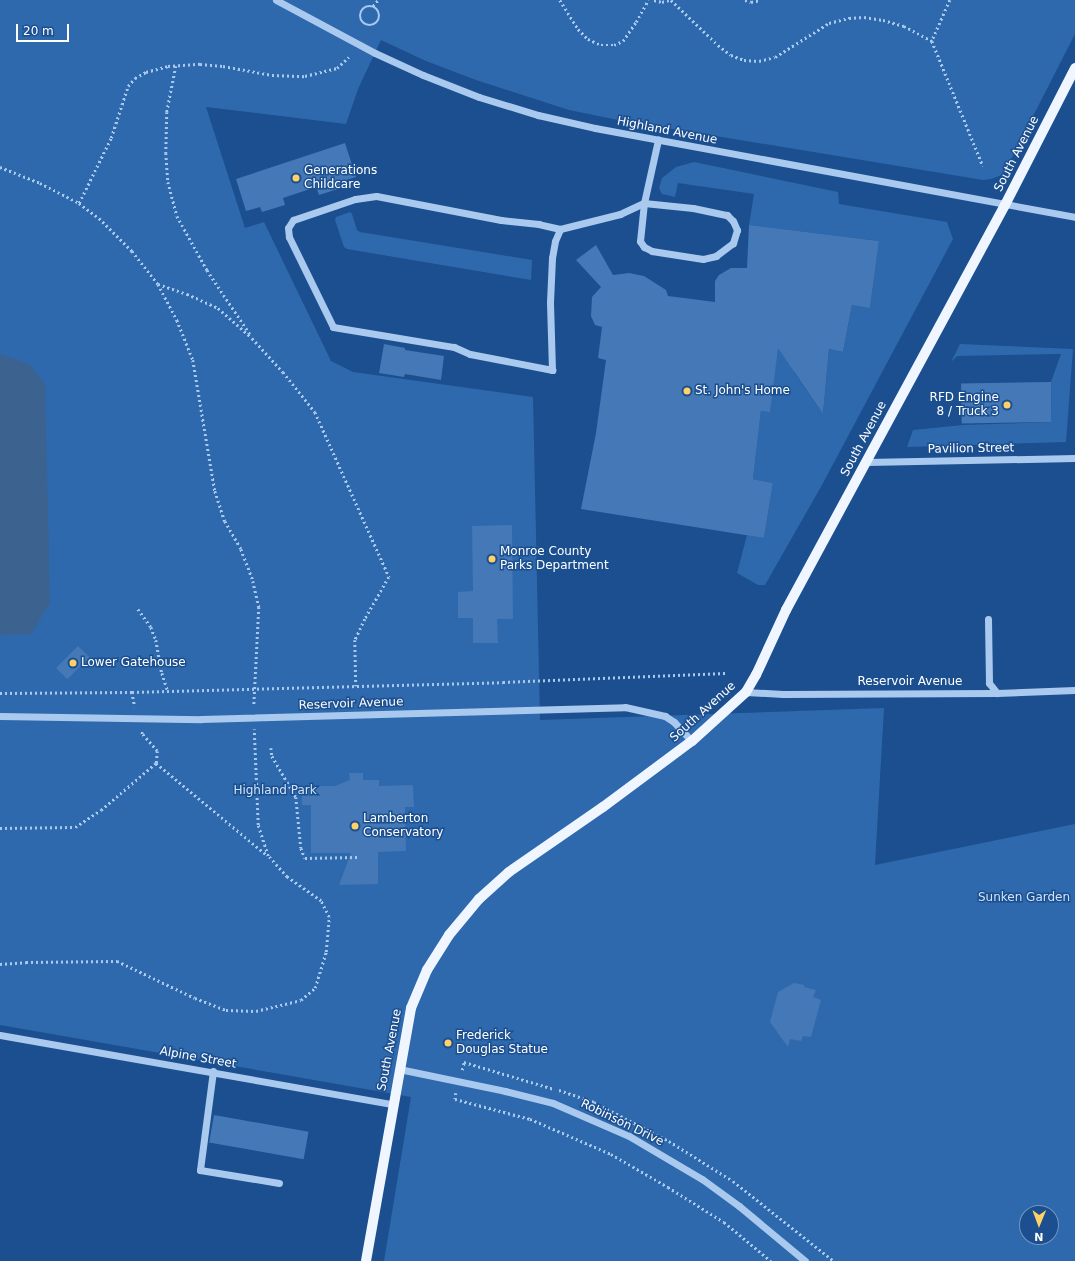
<!DOCTYPE html>
<html>
<head>
<meta charset="utf-8">
<style>
  body { margin:0 }
  #map { position:relative; width:1075px; height:1261px; overflow:hidden; background:#1b4f8f; font-family:"DejaVu Sans",sans-serif }
  div>[style] { position:absolute }
  [style*='--x'] { left:calc(var(--x)*1px); top:calc(var(--y)*1px); width:calc(var(--w)*1px); rotate:calc(var(--a)*1deg) }
  .green>* { inset:0; background:#2e69ad }
  .water>* { inset:0; background:#3c6290 }
  .building>* { inset:0; background:#4478b7; transform-origin:0 0 }
  .path>* { height:2.5px; margin-top:-1.25px; transform-origin:0; background:repeating-linear-gradient(90deg,#a9c9ee 0 2px,transparent 0 5px) }
  .path>.ring { margin:-1.25px; padding:0; box-sizing:content-box; background:none; border:2.5px solid #a9c9ee; border-radius:50% }
  .minor>* { height:7px; margin:-3.5px; padding:0 3.5px; transform-origin:3.5px; border-radius:3.5px; background:#a9c9ee }
  .major>* { height:10px; margin:-5px; padding:0 5px; transform-origin:5px; border-radius:5px; background:#f0f6ff }
  .dots>* { width:11px; height:11px; translate:-50% -50%; box-sizing:border-box; border:2px solid #1b4f8f; border-radius:50% }
  span { translate:-50% -50%; white-space:nowrap; text-align:center; line-height:1.15; -webkit-text-stroke:3px #1b4f8f; paint-order:stroke }
  .street-label { font-size:12px; color:#fff }
  .poi-label { font-size:12px; color:#fff }
  .left { translate:0 -50%; text-align:left }
  .right { translate:-100% -50%; text-align:right }
  .park-label { font-size:12px; color:#cfe3fa }
  .north { position:absolute; left:1019px; top:1205px; width:40px; height:40px; box-sizing:border-box; background:#1b4f8f; border:1px solid #7695bc; border-radius:50%; rotate:181deg; font-size:11px; font-weight:700; line-height:16px; text-align:center; color:#fff }
  .north::after { content:''; display:block; margin:auto; width:14px; height:18px; background:#ffd166; clip-path:polygon(50% 0,100% 100%,50% 72%,0 100%) }
  .scale { position:absolute; left:16px; top:24px; width:53px; height:18px; box-sizing:border-box; border:2px solid #fff; border-top:0; padding-left:5px; font-size:12px; line-height:14px; white-space:nowrap; color:#fff; -webkit-text-stroke:3px #1b4f8f; paint-order:stroke }
</style>
</head>
<body>
<div id="map">
  <div class="green">
    <div style="clip-path:polygon(evenodd,0 0,1075px 0,1075px 34px,1006px 169px,1002px 175px,991px 179px,983px 180px,613px 119px,569px 110px,476px 80px,426px 61px,381px 40px,358px 89px,346px 124px,206px 107px,245px 228px,264px 222px,331px 361px,353px 372px,533px 397px,540px 720px,884px 708px,875px 865px,1075px 824px,1075px 1261px,384px 1261px,411px 1097px,0 1025px,0 0,1027px 1213px,1051px 1213px,1051px 1237px,1027px 1237px,1027px 1213px)"></div>
    <div style="clip-path:polygon(694px 162px,838px 192px,839px 204px,947px 222px,953px 239px,822px 485px,765px 585px,758px 585px,737px 573px,747px 535px,764px 538px,773px 483px,753px 479px,761px 411px,778px 342px,796px 344px,794px 372px,823px 414px,829px 349px,843px 352px,852px 305px,870px 307px,879px 241px,749px 225px,754px 194px,678px 183px,675px 197px,662px 194px,659px 188px,662px 178px,666px 175px,676px 167px)"></div>
    <div style="clip-path:polygon(350px 212px,352px 214px,357px 230px,360px 232px,532px 260px,531px 280px,347px 249px,344px 247px,335px 220px,336px 217px)"></div>
    <div style="clip-path:polygon(960px 344px,1073px 349px,1066px 442px,907px 447px,913px 430px,963px 425px,1052px 422px,1051px 382px,1061px 354px,957px 356px,951px 362px)"></div>
  </div>
  <div class="water">
    <div style="clip-path:polygon(0 354px,29px 364px,45px 384px,50px 603px,31px 634px,0 635px)"></div>
  </div>
  <div class="building">
    <div style="clip-path:polygon(345px 143px,356px 177px,340px 182px,341px 188px,319px 195px,316px 187px,283px 198px,285px 205px,262px 212px,260px 207px,246px 211px,236px 179px)"></div>
    <div style="clip-path:polygon(749px 225px,879px 241px,870px 308px,852px 305px,843px 352px,829px 349px,823px 414px,778px 348px,770px 412px,761px 411px,753px 479px,773px 483px,764px 538px,581px 509px,596px 433px,606px 360px,598px 358px,602px 327px,595px 325px,591px 316px,592px 297px,601px 287px,576px 260px,596px 245px,613px 275px,629px 273px,644px 276px,666px 290px,668px 296px,715px 302px,715px 281px,719px 275px,731px 268px,747px 268px)"></div>
    <div style="clip-path:polygon(384px 344px,405px 348px,405px 350px,444px 356px,441px 380px,405px 374px,404px 377px,379px 373px)"></div>
    <div style="left:1051px;top:382px;width:40px;height:90px;rotate:89deg"></div>
    <div style="clip-path:polygon(512px 525px,513px 619px,497px 619px,498px 643px,473px 643px,473px 618px,458px 618px,458px 592px,473px 591px,472px 526px)"></div>
    <div style="left:78px;top:646px;width:16px;height:31px;rotate:45deg"></div>
    <div style="clip-path:polygon(349px 773px,363px 773px,363px 780px,379px 780px,379px 786px,413px 785px,414px 807px,405px 807px,406px 851px,378px 852px,378px 884px,339px 885px,351px 853px,311px 853px,311px 805px,302px 805px,302px 786px,335px 786px,350px 780px)"></div>
    <div style="clip-path:polygon(794px 983px,804px 985px,804px 987px,816px 990px,813px 997px,821px 1000px,811px 1037px,803px 1036px,801px 1041px,790px 1039px,788px 1047px,770px 1022px,778px 992px)"></div>
    <div style="left:214px;top:1115px;width:96px;height:28px;rotate:10deg"></div>
  </div>
  <div class="path">
    <div style="--x:560;--y:0;--w:34;--a:58"></div>
    <div style="--x:578;--y:29;--w:14;--a:45"></div>
    <div style="--x:588;--y:39;--w:14;--a:25"></div>
    <div style="--x:601;--y:45;--w:13;--a:0"></div>
    <div style="--x:614;--y:45;--w:10;--a:-24"></div>
    <div style="--x:623;--y:41;--w:23;--a:-56"></div>
    <div style="--x:636;--y:22;--w:25;--a:-61"></div>
    <div style="--x:654;--y:0;--w:8;--a:14"></div>
    <div style="--x:662;--y:2;--w:7;--a:-16"></div>
    <div style="--x:671;--y:0;--w:65;--a:43.8"></div>
    <div style="--x:718;--y:45;--w:16;--a:38"></div>
    <div style="--x:731;--y:55;--w:14;--a:21"></div>
    <div style="--x:744;--y:60;--w:15;--a:4"></div>
    <div style="--x:759;--y:61;--w:16;--a:-14"></div>
    <div style="--x:775;--y:57;--w:64;--a:-32.2"></div>
    <div style="--x:829;--y:23;--w:21;--a:-14"></div>
    <div style="--x:849;--y:18;--w:15;--a:-4"></div>
    <div style="--x:864;--y:17;--w:19;--a:9"></div>
    <div style="--x:883;--y:20;--w:22;--a:16"></div>
    <div style="--x:904;--y:26;--w:32;--a:28"></div>
    <div style="--x:745;--y:0;--w:6;--a:18"></div>
    <div style="--x:751;--y:2;--w:10;--a:-11"></div>
    <div style="--x:950;--y:0;--w:45;--a:113.7"></div>
    <div style="--x:932;--y:41;--w:135;--a:67.8"></div>
    <div style="--x:373;--y:6;--w:8;--a:-50"></div>
    <div class="ring" style="left:360px;top:6px;width:17.5px;height:17.5px"></div>
    <div style="--x:176;--y:66;--w:47;--a:101.1"></div>
    <div style="--x:167;--y:112;--w:41;--a:91.4"></div>
    <div style="--x:166;--y:153;--w:29;--a:86"></div>
    <div style="--x:168;--y:182;--w:35;--a:75"></div>
    <div style="--x:177;--y:216;--w:62;--a:60.9"></div>
    <div style="--x:207;--y:270;--w:77;--a:56.1"></div>
    <div style="--x:0;--y:167;--w:43;--a:21.8"></div>
    <div style="--x:40;--y:183;--w:44;--a:27.1"></div>
    <div style="--x:79;--y:203;--w:25;--a:37"></div>
    <div style="--x:99;--y:218;--w:47;--a:45"></div>
    <div style="--x:132;--y:251;--w:42;--a:51.8"></div>
    <div style="--x:158;--y:284;--w:41;--a:62.2"></div>
    <div style="--x:177;--y:320;--w:43;--a:68.2"></div>
    <div style="--x:193;--y:360;--w:133;--a:80.5"></div>
    <div style="--x:215;--y:491;--w:32;--a:72"></div>
    <div style="--x:225;--y:521;--w:32;--a:60"></div>
    <div style="--x:241;--y:549;--w:34;--a:69"></div>
    <div style="--x:253;--y:581;--w:27;--a:77"></div>
    <div style="--x:259;--y:607;--w:99;--a:92.9"></div>
    <div style="--x:79;--y:203;--w:72;--a:-63.8"></div>
    <div style="--x:111;--y:138;--w:55;--a:-71.9"></div>
    <div style="--x:128;--y:86;--w:11;--a:-49"></div>
    <div style="--x:135;--y:78;--w:13;--a:-29"></div>
    <div style="--x:146;--y:72;--w:23;--a:-15"></div>
    <div style="--x:168;--y:66;--w:32;--a:-4"></div>
    <div style="--x:200;--y:64;--w:23;--a:5"></div>
    <div style="--x:223;--y:66;--w:50;--a:10.4"></div>
    <div style="--x:272;--y:75;--w:33;--a:2"></div>
    <div style="--x:305;--y:76;--w:33;--a:-14"></div>
    <div style="--x:337;--y:68;--w:16;--a:-43"></div>
    <div style="--x:158;--y:284;--w:31;--a:19"></div>
    <div style="--x:187;--y:294;--w:34;--a:24"></div>
    <div style="--x:218;--y:308;--w:45;--a:41.4"></div>
    <div style="--x:252;--y:338;--w:46;--a:47.6"></div>
    <div style="--x:283;--y:372;--w:51;--a:51.3"></div>
    <div style="--x:315;--y:412;--w:181;--a:65.8"></div>
    <div style="--x:389;--y:577;--w:48;--a:119.7"></div>
    <div style="--x:365;--y:619;--w:23;--a:115"></div>
    <div style="--x:355;--y:640;--w:46;--a:88.8"></div>
    <div style="--x:138;--y:609;--w:22;--a:54"></div>
    <div style="--x:151;--y:627;--w:14;--a:69"></div>
    <div style="--x:156;--y:640;--w:34;--a:80"></div>
    <div style="--x:162;--y:673;--w:19;--a:72"></div>
    <div style="--x:132;--y:692;--w:15;--a:79"></div>
    <div style="--x:0;--y:693;--w:132;--a:-0.4"></div>
    <div style="--x:132;--y:692;--w:371;--a:-1.5"></div>
    <div style="--x:503;--y:682;--w:223;--a:-2.3"></div>
    <div style="--x:271;--y:748;--w:8;--a:83"></div>
    <div style="--x:272;--y:756;--w:48;--a:59.7"></div>
    <div style="--x:296;--y:797;--w:51;--a:84.4"></div>
    <div style="--x:301;--y:848;--w:11;--a:68"></div>
    <div style="--x:305;--y:858;--w:53;--a:-1.1"></div>
    <div style="--x:156;--y:763;--w:144;--a:39.7"></div>
    <div style="--x:0;--y:828;--w:75;--a:-0.8"></div>
    <div style="--x:75;--y:827;--w:31;--a:-33"></div>
    <div style="--x:101;--y:810;--w:72;--a:-40.5"></div>
    <div style="--x:156;--y:763;--w:12;--a:-85"></div>
    <div style="--x:157;--y:751;--w:23;--a:-131"></div>
    <div style="--x:142;--y:734;--w:5;--a:-101"></div>
    <div style="--x:0;--y:964;--w:26;--a:-4"></div>
    <div style="--x:26;--y:962;--w:91;--a:-0.6"></div>
    <div style="--x:117;--y:961;--w:86;--a:25.4"></div>
    <div style="--x:195;--y:998;--w:33;--a:21"></div>
    <div style="--x:226;--y:1010;--w:30;--a:2"></div>
    <div style="--x:256;--y:1011;--w:46;--a:-13.7"></div>
    <div style="--x:301;--y:1000;--w:18;--a:-41"></div>
    <div style="--x:315;--y:988;--w:38;--a:-73"></div>
    <div style="--x:326;--y:952;--w:35;--a:-85"></div>
    <div style="--x:329;--y:917;--w:18;--a:-117"></div>
    <div style="--x:321;--y:901;--w:42;--a:-144.8"></div>
    <div style="--x:287;--y:877;--w:28;--a:-132"></div>
    <div style="--x:268;--y:856;--w:33;--a:-108"></div>
    <div style="--x:258;--y:825;--w:96;--a:-92.4"></div>
    <div style="--x:462;--y:1070;--w:8;--a:-76"></div>
    <div style="--x:464;--y:1062;--w:94;--a:16.7"></div>
    <div style="--x:559;--y:1090;--w:37;--a:19"></div>
    <div style="--x:594;--y:1102;--w:85;--a:27.5"></div>
    <div style="--x:669;--y:1141;--w:75;--a:32"></div>
    <div style="--x:733;--y:1181;--w:129;--a:38.4"></div>
    <div style="--x:456;--y:1093;--w:6;--a:99"></div>
    <div style="--x:455;--y:1099;--w:78;--a:14.9"></div>
    <div style="--x:530;--y:1119;--w:88;--a:23.4"></div>
    <div style="--x:611;--y:1154;--w:66;--a:30.1"></div>
    <div style="--x:668;--y:1187;--w:66;--a:32"></div>
    <div style="--x:724;--y:1222;--w:61;--a:39.7"></div>
  </div>
  <div class="minor">
    <div style="--x:276;--y:0;--w:112;--a:28.2"></div>
    <div style="--x:375;--y:53;--w:53;--a:24.6"></div>
    <div style="--x:423;--y:75;--w:60;--a:21.4"></div>
    <div style="--x:479;--y:97;--w:62;--a:17"></div>
    <div style="--x:538;--y:115;--w:58;--a:12.8"></div>
    <div style="--x:595;--y:128;--w:488;--a:10.5"></div>
    <div style="--x:644;--y:203;--w:49;--a:5.8"></div>
    <div style="--x:693;--y:208;--w:35;--a:12"></div>
    <div style="--x:727;--y:215;--w:8;--a:45"></div>
    <div style="--x:733;--y:221;--w:10;--a:66"></div>
    <div style="--x:737;--y:230;--w:14;--a:107"></div>
    <div style="--x:733;--y:243;--w:21;--a:143"></div>
    <div style="--x:716;--y:256;--w:13;--a:167"></div>
    <div style="--x:703;--y:259;--w:52;--a:-171.1"></div>
    <div style="--x:652;--y:251;--w:9;--a:-153"></div>
    <div style="--x:644;--y:247;--w:7;--a:-124"></div>
    <div style="--x:640;--y:241;--w:38;--a:-84"></div>
    <div style="--x:560;--y:229;--w:22;--a:-167"></div>
    <div style="--x:539;--y:224;--w:38;--a:-174"></div>
    <div style="--x:501;--y:220;--w:127;--a:-169.1"></div>
    <div style="--x:376;--y:196;--w:21;--a:172"></div>
    <div style="--x:355;--y:199;--w:65;--a:161.3"></div>
    <div style="--x:293;--y:220;--w:9;--a:122"></div>
    <div style="--x:288;--y:228;--w:9;--a:84"></div>
    <div style="--x:289;--y:237;--w:100;--a:63.9"></div>
    <div style="--x:333;--y:327;--w:123;--a:9.4"></div>
    <div style="--x:454;--y:347;--w:17;--a:24"></div>
    <div style="--x:470;--y:354;--w:84;--a:11"></div>
    <div style="--x:552;--y:370;--w:68;--a:-91.7"></div>
    <div style="--x:550;--y:302;--w:44;--a:-87.4"></div>
    <div style="--x:552;--y:258;--w:17;--a:-80"></div>
    <div style="--x:555;--y:241;--w:13;--a:-67"></div>
    <div style="--x:560;--y:229;--w:62;--a:-14"></div>
    <div style="--x:620;--y:214;--w:26;--a:-25"></div>
    <div style="--x:644;--y:203;--w:65;--a:-77.5"></div>
    <div style="--x:867;--y:462;--w:208;--a:-1.1"></div>
    <div style="--x:988;--y:619;--w:64;--a:89.1"></div>
    <div style="--x:989;--y:683;--w:13;--a:51"></div>
    <div style="--x:746;--y:692;--w:37;--a:3"></div>
    <div style="--x:783;--y:694;--w:214;--a:-0.3"></div>
    <div style="--x:997;--y:693;--w:78;--a:-2.2"></div>
    <div style="--x:0;--y:716;--w:201;--a:0.9"></div>
    <div style="--x:201;--y:719;--w:424;--a:-1.6"></div>
    <div style="--x:625;--y:707;--w:41;--a:12.7"></div>
    <div style="--x:665;--y:716;--w:11;--a:34"></div>
    <div style="--x:674;--y:722;--w:26;--a:47"></div>
    <div style="--x:0;--y:1035;--w:398;--a:10"></div>
    <div style="--x:399;--y:1069;--w:108;--a:11.7"></div>
    <div style="--x:505;--y:1091;--w:49;--a:14"></div>
    <div style="--x:553;--y:1103;--w:83;--a:23.5"></div>
    <div style="--x:629;--y:1136;--w:85;--a:30.5"></div>
    <div style="--x:702;--y:1179;--w:46;--a:36.1"></div>
    <div style="--x:739;--y:1206;--w:86;--a:39.8"></div>
    <div style="--x:213;--y:1071;--w:100;--a:97.5"></div>
    <div style="--x:200;--y:1170;--w:80;--a:9.3"></div>
  </div>
  <div class="major">
    <div style="--x:366;--y:1261;--w:257;--a:-79.9"></div>
    <div style="--x:411;--y:1008;--w:41;--a:-67.2"></div>
    <div style="--x:427;--y:970;--w:41;--a:-57.8"></div>
    <div style="--x:449;--y:935;--w:47;--a:-50.2"></div>
    <div style="--x:479;--y:899;--w:40;--a:-42"></div>
    <div style="--x:509;--y:872;--w:114;--a:-34.7"></div>
    <div style="--x:603;--y:807;--w:111;--a:-36.6"></div>
    <div style="--x:692;--y:741;--w:73;--a:-42.2"></div>
    <div style="--x:746;--y:692;--w:20;--a:-60"></div>
    <div style="--x:756;--y:675;--w:72;--a:-65.2"></div>
    <div style="--x:786;--y:610;--w:460;--a:-61.6"></div>
    <div style="--x:1005;--y:205;--w:154;--a:-62.9"></div>
  </div>
  <div class="dots">
    <div style="left:296px;top:178px;background:#ffd166"></div>
    <div style="left:687px;top:391px;background:#ffd166"></div>
    <div style="left:1007px;top:405px;background:#ffd166"></div>
    <div style="left:492px;top:559px;background:#ffd166"></div>
    <div style="left:73px;top:663px;background:#ffd166"></div>
    <div style="left:355px;top:826px;background:#ffd166"></div>
    <div style="left:448px;top:1043px;background:#ffd166"></div>
  </div>
  <div class="street-label">
    <span style="left:667px;top:131px;rotate:11deg">Highland Avenue</span>
    <span style="left:1017px;top:154px;rotate:-63deg">South Avenue</span>
    <span style="left:864px;top:439px;rotate:-62deg">South Avenue</span>
    <span style="left:971px;top:449px;rotate:-1deg">Pavilion Street</span>
    <span style="left:910px;top:682px">Reservoir Avenue</span>
    <span style="left:351px;top:704px;rotate:-2deg">Reservoir Avenue</span>
    <span style="left:703px;top:712px;rotate:-42deg">South Avenue</span>
    <span style="left:390px;top:1050px;rotate:-79deg">South Avenue</span>
    <span style="left:198px;top:1058px;rotate:10deg">Alpine Street</span>
    <span style="left:622px;top:1123px;rotate:26deg">Robinson Drive</span>
  </div>
  <div class="poi-label">
    <span class="left" style="left:304px;top:178px">Generations<br>Childcare</span>
    <span class="left" style="left:695px;top:391px">St. John's Home</span>
    <span class="right" style="left:999px;top:405px">RFD Engine<br>8 / Truck 3</span>
    <span class="left" style="left:500px;top:559px">Monroe County<br>Parks Department</span>
    <span class="left" style="left:81px;top:663px">Lower Gatehouse</span>
    <span class="left" style="left:363px;top:826px">Lamberton<br>Conservatory</span>
    <span class="left" style="left:456px;top:1043px">Frederick<br>Douglas Statue</span>
  </div>
  <div class="park-label">
    <span style="left:275px;top:791px">Highland Park</span>
    <span style="left:1024px;top:898px">Sunken Garden</span>
  </div>
  <div class="north">N</div>
  <div class="scale">20 m</div>
</div>
</body>
</html>
